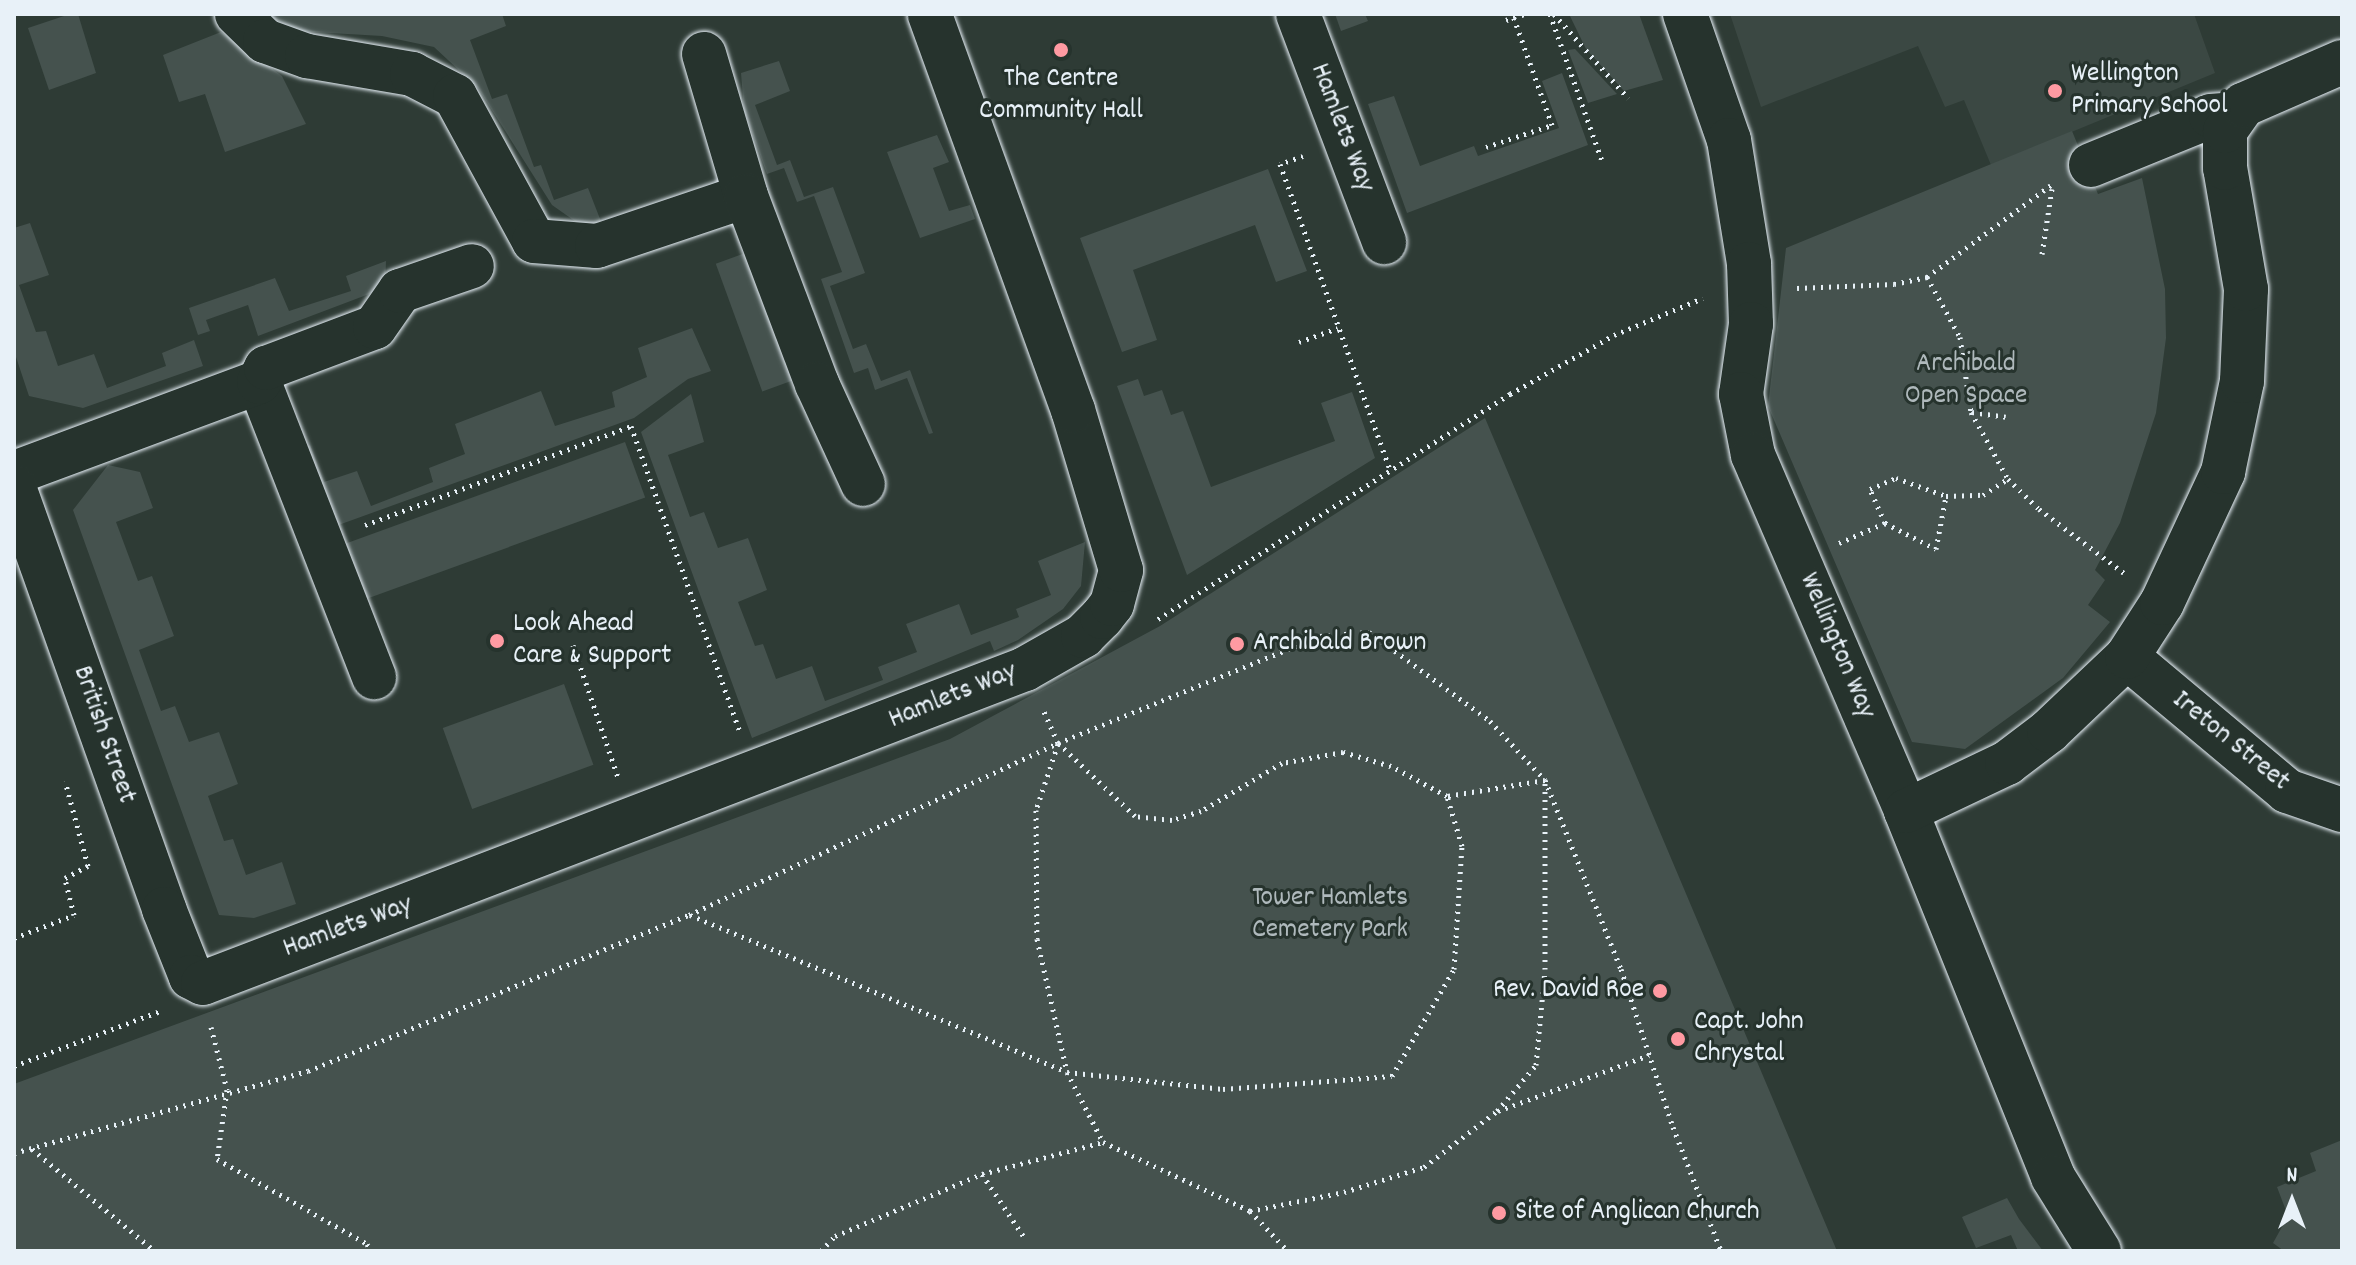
<!DOCTYPE html>
<html>
<head>
<meta charset="utf-8">
<style>
  body { margin:0 }
  #map { position:relative; width:2356px; height:1265px; overflow:hidden; background:#2e3b35; font-family:Dekko,sans-serif }
  div>[style] { position:absolute }
  [style*='--x'] { left:calc(var(--x)*1px); top:calc(var(--y)*1px); width:calc(var(--w)*1px); rotate:calc(var(--a)*1deg) }
  .built>* { inset:0; background:#3b4843 }
  .green>* { inset:0; background:#45524e; transform-origin:0 0 }
  .path>* { height:5px; margin-top:-2.5px; transform-origin:0; background:repeating-linear-gradient(90deg,#e8f1f8 0 2px,transparent 0 8px) }
  .roads { filter:drop-shadow(0 0 2px #e8f1f8) drop-shadow(0 0 2px #e8f1f8) }
  .minor>* { height:44px; margin:-22px; padding:0 22px; transform-origin:22px; border-radius:22px; background:#26332d }
  .dots>* { width:22px; height:22px; translate:-50% -50%; box-sizing:border-box; border:4px solid #26332d; border-radius:50% }
  span { translate:-50% -50%; white-space:nowrap; text-align:center; line-height:1.15; -webkit-text-stroke:6px #26332d; paint-order:stroke }
  .poi-label { font-size:28px; color:#e8f1f8 }
  .left { translate:0 -50%; text-align:left }
  .right { translate:-100% -50%; text-align:right }
  .street-label { font-size:28px; color:#e8f1f8 }
  .park-label { font-size:28px; color:#afb9bc }
  .frame { position:absolute; inset:0; border:16px solid #e8f1f8; pointer-events:none }
  .north { position:absolute; left:2252px; top:1161px; width:80px; height:80px; -webkit-text-stroke:6px #26332d; paint-order:stroke; rotate:0deg; font-size:22px; font-weight:700; line-height:32px; text-align:center; color:#e8f1f8 }
  .north::after { content:''; display:block; margin:auto; width:28px; height:36px; background:#e8f1f8; clip-path:polygon(50% 0,100% 100%,50% 72%,0 100%) }
</style>
</head>
<body>
<div id="map">
  <div class="built">
    <div style="clip-path:polygon(1730px 14px,2194px 14px,2215px 73px,1991px 165px,1964px 100px,1945px 107px,1918px 46px,1761px 107px)"></div>
  </div>
  <div class="green">
    <div style="clip-path:polygon(70px 14px,78px 14px,96px 73px,49px 90px,28px 28px)"></div>
    <div style="clip-path:polygon(266px 14px,502px 14px,506px 26px,470px 40px,492px 99px,507px 94px,534px 167px,541px 165px,554px 200px,588px 188px,602px 224px,579px 224px,552px 205px,478px 88px,434px 47px,382px 36px,297px 31px)"></div>
    <div style="clip-path:polygon(1335px 14px,1365px 14px,1368px 21px,1341px 31px)"></div>
    <div style="clip-path:polygon(1569px 14px,1639px 14px,1663px 80px,1624px 91px,1586px 49px)"></div>
    <div style="clip-path:polygon(221px 32px,282px 76px,306px 124px,225px 152px,205px 94px,179px 102px,163px 55px)"></div>
    <div style="clip-path:polygon(1575px 49px,1590px 65px,1617px 94px,1588px 103px,1568px 50px)"></div>
    <div style="clip-path:polygon(779px 61px,790px 91px,755px 105px,777px 165px,790px 160px,804px 197px,833px 187px,865px 273px,830px 286px,853px 349px,866px 344px,881px 381px,910px 370px,933px 433px,929px 434px,907px 378px,875px 390px,868px 368px,854px 373px,821px 279px,842px 272px,814px 196px,797px 202px,784px 168px,767px 174px,744px 110px,741px 73px)"></div>
    <div style="clip-path:polygon(1562px 73px,1588px 145px,1407px 213px,1368px 104px,1394px 96px,1420px 166px,1474px 146px,1478px 156px,1559px 128px,1542px 81px)"></div>
    <div style="clip-path:polygon(2072px 131px,2098px 194px,2142px 178px,2165px 289px,2166px 338px,2156px 413px,2120px 523px,2095px 570px,2105px 580px,2088px 605px,2110px 622px,2063px 678px,1965px 749px,1912px 742px,1768px 406px,1786px 248px)"></div>
    <div style="clip-path:polygon(937px 135px,949px 162px,933px 168px,949px 211px,970px 205px,975px 219px,920px 238px,887px 152px)"></div>
    <div style="clip-path:polygon(1268px 169px,1307px 271px,1276px 282px,1255px 225px,1133px 270px,1157px 340px,1122px 352px,1080px 238px)"></div>
    <div style="clip-path:polygon(30px 223px,49px 275px,19px 285px,36px 332px,46px 331px,58px 366px,94px 354px,107px 388px,166px 366px,162px 353px,194px 340px,203px 366px,83px 408px,29px 396px,14px 351px,14px 228px)"></div>
    <div style="left:759px;top:248px;width:136px;height:46px;rotate:70deg"></div>
    <div style="clip-path:polygon(386px 261px,385px 288px,258px 336px,248px 305px,206px 320px,210px 331px,198px 335px,189px 308px,275px 278px,289px 311px,351px 291px,346px 276px)"></div>
    <div style="clip-path:polygon(692px 328px,711px 371px,688px 379px,634px 418px,333px 527px,301px 449px,310px 445px,324px 482px,357px 471px,371px 506px,433px 482px,429px 468px,465px 454px,455px 424px,541px 391px,555px 426px,615px 407px,612px 392px,647px 377px,638px 348px)"></div>
    <div style="clip-path:polygon(1138px 379px,1144px 396px,1162px 390px,1171px 415px,1183px 411px,1211px 487px,1335px 441px,1321px 403px,1352px 392px,1375px 458px,1187px 575px,1117px 386px)"></div>
    <div style="clip-path:polygon(691px 394px,704px 442px,668px 455px,690px 517px,704px 512px,718px 548px,748px 538px,767px 590px,738px 602px,755px 646px,763px 644px,776px 679px,812px 666px,825px 701px,883px 680px,878px 667px,917px 652px,906px 624px,959px 604px,971px 635px,1019px 617px,1016px 609px,1051px 595px,1038px 561px,1085px 542px,1081px 586px,1063px 609px,1018px 640px,994px 651px,990px 641px,752px 738px,641px 432px)"></div>
    <div style="clip-path:polygon(1485px 418px,1837px 1251px,14px 1251px,14px 1084px,950px 739px,1160px 626px)"></div>
    <div style="left:625px;top:442px;width:59px;height:300px;rotate:70deg"></div>
    <div style="clip-path:polygon(108px 465px,140px 472px,153px 508px,116px 522px,138px 581px,152px 576px,174px 636px,139px 650px,161px 711px,175px 706px,189px 742px,219px 732px,238px 784px,208px 796px,224px 841px,233px 839px,246px 875px,282px 862px,296px 904px,254px 918px,219px 915px,73px 510px)"></div>
    <div style="left:564px;top:684px;width:86px;height:129px;rotate:70deg"></div>
    <div style="clip-path:polygon(2342px 1140px,2342px 1251px,2284px 1251px,2273px 1243px,2288px 1216px,2277px 1187px,2316px 1171px,2310px 1153px)"></div>
    <div style="clip-path:polygon(2007px 1198px,2019px 1219px,2043px 1251px,2018px 1251px,2011px 1235px,1976px 1248px,1962px 1217px)"></div>
  </div>
  <div class="path">
    <div style="--x:1550;--y:14;--w:159;--a:70.5"></div>
    <div style="--x:1554;--y:14;--w:112;--a:48.6"></div>
    <div style="--x:1506;--y:20;--w:20;--a:-18"></div>
    <div style="--x:1486;--y:147;--w:70;--a:-18.4"></div>
    <div style="--x:1552;--y:125;--w:114;--a:-109.6"></div>
    <div style="--x:1303;--y:156;--w:24;--a:161"></div>
    <div style="--x:1280;--y:164;--w:324;--a:70.2"></div>
    <div style="--x:2042;--y:254;--w:66;--a:-81.3"></div>
    <div style="--x:1927;--y:277;--w:68;--a:61.2"></div>
    <div style="--x:1960;--y:337;--w:76;--a:81.7"></div>
    <div style="--x:1971;--y:412;--w:77;--a:61.1"></div>
    <div style="--x:2008;--y:479;--w:43;--a:44.1"></div>
    <div style="--x:2039;--y:509;--w:106;--a:37"></div>
    <div style="--x:1797;--y:288;--w:97;--a:-2.4"></div>
    <div style="--x:1894;--y:284;--w:34;--a:-12"></div>
    <div style="--x:1927;--y:277;--w:154;--a:-36.6"></div>
    <div style="--x:1299;--y:342;--w:41;--a:-19.7"></div>
    <div style="--x:1972;--y:412;--w:34;--a:8"></div>
    <div style="--x:1885;--y:523;--w:57;--a:27"></div>
    <div style="--x:1936;--y:549;--w:54;--a:-79.3"></div>
    <div style="--x:365;--y:525;--w:284;--a:-20.4"></div>
    <div style="--x:631;--y:426;--w:323;--a:70.4"></div>
    <div style="--x:1839;--y:543;--w:50;--a:-23.5"></div>
    <div style="--x:1885;--y:523;--w:37;--a:-114"></div>
    <div style="--x:1870;--y:489;--w:28;--a:-23"></div>
    <div style="--x:1896;--y:478;--w:53;--a:19.8"></div>
    <div style="--x:1946;--y:496;--w:37;--a:-2"></div>
    <div style="--x:1983;--y:495;--w:30;--a:-33"></div>
    <div style="--x:1158;--y:619;--w:418;--a:-32.6"></div>
    <div style="--x:1510;--y:394;--w:120;--a:-29.6"></div>
    <div style="--x:1614;--y:335;--w:96;--a:-22.6"></div>
    <div style="--x:573;--y:645;--w:139;--a:71.2"></div>
    <div style="--x:1058;--y:744;--w:70;--a:108.4"></div>
    <div style="--x:1036;--y:810;--w:129;--a:89.6"></div>
    <div style="--x:1037;--y:939;--w:136;--a:77.3"></div>
    <div style="--x:1067;--y:1072;--w:79;--a:62.8"></div>
    <div style="--x:1103;--y:1142;--w:162;--a:25.1"></div>
    <div style="--x:1250;--y:1211;--w:55;--a:46.5"></div>
    <div style="--x:690;--y:915;--w:408;--a:22.6"></div>
    <div style="--x:1067;--y:1072;--w:157;--a:6.2"></div>
    <div style="--x:1223;--y:1089;--w:169;--a:-4.4"></div>
    <div style="--x:1392;--y:1076;--w:124;--a:-59.9"></div>
    <div style="--x:1454;--y:969;--w:123;--a:-86.3"></div>
    <div style="--x:1462;--y:846;--w:52;--a:-106.7"></div>
    <div style="--x:1447;--y:796;--w:64;--a:-151.8"></div>
    <div style="--x:1391;--y:766;--w:50;--a:-163.7"></div>
    <div style="--x:1343;--y:752;--w:62;--a:169.8"></div>
    <div style="--x:1282;--y:763;--w:94;--a:149.3"></div>
    <div style="--x:1201;--y:811;--w:30;--a:163"></div>
    <div style="--x:1172;--y:820;--w:37;--a:-174"></div>
    <div style="--x:1135;--y:816;--w:106;--a:-136.5"></div>
    <div style="--x:1058;--y:743;--w:36;--a:-114"></div>
    <div style="--x:14;--y:938;--w:64;--a:-21"></div>
    <div style="--x:74;--y:915;--w:38;--a:-104"></div>
    <div style="--x:65;--y:878;--w:26;--a:-28"></div>
    <div style="--x:88;--y:866;--w:88;--a:-105.1"></div>
    <div style="--x:211;--y:1027;--w:65;--a:75.7"></div>
    <div style="--x:227;--y:1090;--w:70;--a:98.2"></div>
    <div style="--x:217;--y:1159;--w:172;--a:29.5"></div>
    <div style="--x:367;--y:1244;--w:8;--a:60"></div>
    <div style="--x:14;--y:1066;--w:159;--a:-20.6"></div>
    <div style="--x:1498;--y:1111;--w:161;--a:-20.3"></div>
    <div style="--x:32;--y:1149;--w:160;--a:39.7"></div>
    <div style="--x:14;--y:1153;--w:305;--a:-15.6"></div>
    <div style="--x:308;--y:1071;--w:412;--a:-22.3"></div>
    <div style="--x:689;--y:915;--w:407;--a:-25"></div>
    <div style="--x:1058;--y:743;--w:283;--a:-22.2"></div>
    <div style="--x:1320;--y:636;--w:49;--a:-4.7"></div>
    <div style="--x:1369;--y:632;--w:150;--a:36.3"></div>
    <div style="--x:1490;--y:721;--w:81;--a:47"></div>
    <div style="--x:1545;--y:780;--w:204;--a:68.1"></div>
    <div style="--x:1621;--y:969;--w:166;--a:71.8"></div>
    <div style="--x:1673;--y:1127;--w:133;--a:68.8"></div>
    <div style="--x:982;--y:1174;--w:79;--a:56.3"></div>
    <div style="--x:1250;--y:1211;--w:96;--a:-11.4"></div>
    <div style="--x:1344;--y:1192;--w:84;--a:-17.4"></div>
    <div style="--x:1424;--y:1167;--w:92;--a:-37.5"></div>
    <div style="--x:1497;--y:1111;--w:60;--a:-49.7"></div>
    <div style="--x:1536;--y:1065;--w:96;--a:-84.6"></div>
    <div style="--x:1545;--y:969;--w:189;--a:-90"></div>
    <div style="--x:1545;--y:780;--w:99;--a:170.7"></div>
    <div style="--x:821;--y:1251;--w:21;--a:-47"></div>
    <div style="--x:835;--y:1236;--w:160;--a:-22.9"></div>
    <div style="--x:982;--y:1174;--w:125;--a:-14.8"></div>
  </div>
  <div class="roads">
    <div class="minor">
      <div style="--x:237;--y:14;--w:39;--a:44"></div>
      <div style="--x:265;--y:41;--w:45;--a:19.7"></div>
      <div style="--x:307;--y:56;--w:107;--a:9.7"></div>
      <div style="--x:412;--y:74;--w:48;--a:27.1"></div>
      <div style="--x:455;--y:96;--w:165;--a:61.4"></div>
      <div style="--x:534;--y:241;--w:63;--a:4.5"></div>
      <div style="--x:597;--y:246;--w:157;--a:-18.6"></div>
      <div style="--x:1298;--y:14;--w:244;--a:69.3"></div>
      <div style="--x:1685;--y:14;--w:133;--a:70.8"></div>
      <div style="--x:1729;--y:140;--w:126;--a:80.8"></div>
      <div style="--x:1749;--y:264;--w:60;--a:88.1"></div>
      <div style="--x:1751;--y:324;--w:71;--a:98.1"></div>
      <div style="--x:1741;--y:394;--w:62;--a:78.9"></div>
      <div style="--x:1753;--y:455;--w:387;--a:66.7"></div>
      <div style="--x:1906;--y:811;--w:394;--a:68.1"></div>
      <div style="--x:2053;--y:1177;--w:87;--a:58.1"></div>
      <div style="--x:704;--y:54;--w:148;--a:73.5"></div>
      <div style="--x:746;--y:196;--w:201;--a:69.3"></div>
      <div style="--x:817;--y:384;--w:110;--a:65.3"></div>
      <div style="--x:2091;--y:165;--w:130;--a:-22.2"></div>
      <div style="--x:2211;--y:116;--w:22;--a:-5"></div>
      <div style="--x:259;--y:382;--w:317;--a:68.7"></div>
      <div style="--x:14;--y:473;--w:261;--a:-20.4"></div>
      <div style="--x:259;--y:382;--w:16;--a:-63"></div>
      <div style="--x:266;--y:368;--w:116;--a:-20.6"></div>
      <div style="--x:375;--y:327;--w:44;--a:-55.2"></div>
      <div style="--x:400;--y:291;--w:76;--a:-19.1"></div>
      <div style="--x:14;--y:487;--w:448;--a:70.4"></div>
      <div style="--x:164;--y:909;--w:73;--a:68.3"></div>
      <div style="--x:191;--y:977;--w:13;--a:27"></div>
      <div style="--x:203;--y:983;--w:880;--a:-20.91"></div>
      <div style="--x:1025;--y:669;--w:67;--a:-29.6"></div>
      <div style="--x:1083;--y:636;--w:27;--a:-45"></div>
      <div style="--x:1102;--y:617;--w:16;--a:-52"></div>
      <div style="--x:1112;--y:604;--w:35;--a:-75"></div>
      <div style="--x:1121;--y:570;--w:167;--a:-106.7"></div>
      <div style="--x:1073;--y:410;--w:421;--a:-109.9"></div>
      <div style="--x:2127;--y:657;--w:209;--a:39.9"></div>
      <div style="--x:2287;--y:791;--w:58;--a:19.1"></div>
      <div style="--x:1906;--y:811;--w:112;--a:-25.4"></div>
      <div style="--x:2007;--y:763;--w:53;--a:-37.3"></div>
      <div style="--x:2049;--y:731;--w:108;--a:-43.5"></div>
      <div style="--x:2127;--y:657;--w:64;--a:-57.1"></div>
      <div style="--x:2162;--y:603;--w:145;--a:-65"></div>
      <div style="--x:2223;--y:472;--w:93;--a:-78.2"></div>
      <div style="--x:2242;--y:381;--w:92;--a:-87.5"></div>
      <div style="--x:2246;--y:289;--w:123;--a:-99.8"></div>
      <div style="--x:2225;--y:168;--w:37;--a:-90"></div>
      <div style="--x:2225;--y:131;--w:32;--a:-55"></div>
      <div style="--x:2243;--y:105;--w:108;--a:-23.5"></div>
    </div>
  </div>
  <div class="dots">
    <div style="left:1061px;top:50px;background:#ff9aa2"></div>
    <div style="left:2055px;top:91px;background:#ff9aa2"></div>
    <div style="left:497px;top:641px;background:#ff9aa2"></div>
    <div style="left:1237px;top:644px;background:#ff9aa2"></div>
    <div style="left:1660px;top:991px;background:#ff9aa2"></div>
    <div style="left:1678px;top:1039px;background:#ff9aa2"></div>
    <div style="left:1499px;top:1213px;background:#ff9aa2"></div>
  </div>
  <div class="poi-label">
    <span class="left" style="left:2071px;top:91px">Wellington<br>Primary School</span>
    <span style="left:1061px;top:96px">The Centre<br>Community Hall</span>
    <span class="left" style="left:513px;top:641px">Look Ahead<br>Care &amp; Support</span>
    <span class="left" style="left:1253px;top:644px">Archibald Brown</span>
    <span class="right" style="left:1644px;top:991px">Rev. David Roe</span>
    <span class="left" style="left:1694px;top:1039px">Capt. John<br>Chrystal</span>
    <span class="left" style="left:1515px;top:1213px">Site of Anglican Church</span>
  </div>
  <div class="street-label">
    <span style="left:1341px;top:128px;rotate:69deg">Hamlets Way</span>
    <span style="left:1836px;top:646px;rotate:67deg">Wellington Way</span>
    <span style="left:953px;top:697px;rotate:-22deg">Hamlets Way</span>
    <span style="left:103px;top:735px;rotate:71deg">British Street</span>
    <span style="left:2230px;top:742px;rotate:39deg">Ireton Street</span>
    <span style="left:348px;top:928px;rotate:-20deg">Hamlets Way</span>
  </div>
  <div class="park-label">
    <span style="left:1966px;top:381px">Archibald<br>Open Space</span>
    <span style="left:1330px;top:915px">Tower Hamlets<br>Cemetery Park</span>
  </div>
  <div class="frame"></div>
  <div class="north">N</div>
</div>
</body>
</html>
